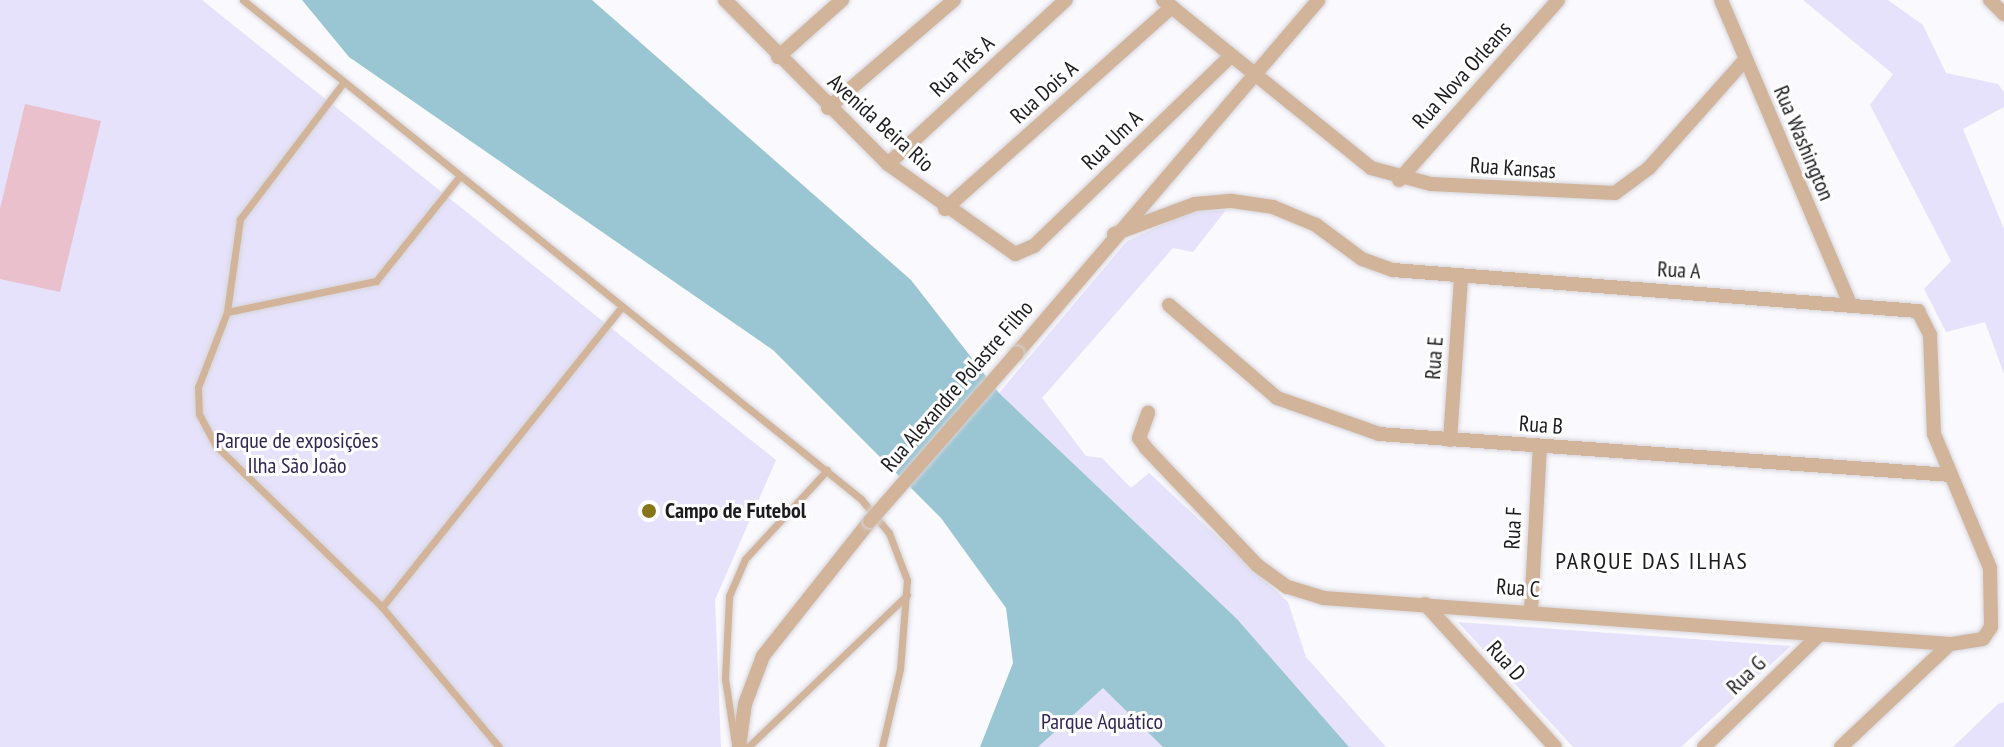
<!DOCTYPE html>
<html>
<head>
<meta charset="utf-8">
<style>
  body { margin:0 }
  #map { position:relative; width:2004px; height:747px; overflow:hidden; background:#faf9fe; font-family:"PT Sans Narrow",sans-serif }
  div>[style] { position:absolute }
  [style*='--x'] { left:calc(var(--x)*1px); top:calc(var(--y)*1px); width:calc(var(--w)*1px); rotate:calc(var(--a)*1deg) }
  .green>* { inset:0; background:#e6e2fb }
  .water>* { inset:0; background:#9ac5d2 }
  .building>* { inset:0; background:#e9c0cb }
  .roads { filter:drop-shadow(0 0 2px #d6d5da) drop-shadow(0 0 2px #d6d5da) }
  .service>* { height:7px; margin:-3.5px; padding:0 3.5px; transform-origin:3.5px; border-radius:3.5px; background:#d2b49b }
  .minor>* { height:14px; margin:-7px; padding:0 7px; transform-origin:7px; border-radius:7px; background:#d2b49b }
  .bridges { filter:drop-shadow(0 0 2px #d6d5da) drop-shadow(0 0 2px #d6d5da) }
  .minor-bridge>* { height:14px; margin:-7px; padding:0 7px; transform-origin:7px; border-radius:7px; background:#d2b49b }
  .dots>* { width:22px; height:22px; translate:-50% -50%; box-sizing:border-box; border:4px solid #fff; border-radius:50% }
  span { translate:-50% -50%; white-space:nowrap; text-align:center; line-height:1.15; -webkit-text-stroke:6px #fff; paint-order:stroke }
  .street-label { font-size:22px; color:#1c1b1e }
  .park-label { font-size:22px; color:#322653 }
  .poi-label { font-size:22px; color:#1c1b1e; font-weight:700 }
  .left { translate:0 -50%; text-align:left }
  .neighbourhood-label { font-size:24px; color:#1c1b1e; letter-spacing:2px }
</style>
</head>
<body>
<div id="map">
  <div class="green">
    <div style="clip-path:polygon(0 0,202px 0,776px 460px,715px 600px,721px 747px,0 747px)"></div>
    <div style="clip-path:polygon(1803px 0,1888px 0,1923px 25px,1946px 73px,1998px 84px,2004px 92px,2004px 107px,1963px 129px,2004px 229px,2004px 374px,1985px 322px,1946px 332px,1924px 289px,1951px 261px,1870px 105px,1893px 74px)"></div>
    <div style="clip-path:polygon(1226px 210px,1193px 252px,1173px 248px,1042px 398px,1086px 456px,1102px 458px,1131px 488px,1149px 473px,1288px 602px,1306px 657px,1386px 747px,1349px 747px,1237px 619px,999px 393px,1127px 241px,1190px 212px)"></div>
    <div style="clip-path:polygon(1458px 622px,1791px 646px,1681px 747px,1573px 747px)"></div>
    <div style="clip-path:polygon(1103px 687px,1163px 747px,1038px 747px)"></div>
    <div style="clip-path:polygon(2004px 702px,2004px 747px,1953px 747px,1998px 704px)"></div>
  </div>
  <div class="water">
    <div style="clip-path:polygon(302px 0,592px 0,911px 280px,999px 393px,1237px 619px,1349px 747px,1163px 747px,1103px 688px,1038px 747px,980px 747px,1013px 663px,1006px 608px,941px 518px,773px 350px,349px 57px)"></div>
  </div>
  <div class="building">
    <div style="clip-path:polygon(25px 104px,101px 121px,60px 292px,0 279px,0 209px)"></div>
  </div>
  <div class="roads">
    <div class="service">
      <div style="--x:243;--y:0;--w:794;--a:38.92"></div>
      <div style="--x:861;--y:499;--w:44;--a:50.5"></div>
      <div style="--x:889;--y:533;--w:50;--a:69"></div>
      <div style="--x:907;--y:580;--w:89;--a:94.5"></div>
      <div style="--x:900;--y:669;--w:80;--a:103"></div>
      <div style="--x:343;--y:83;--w:171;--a:127.1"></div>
      <div style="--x:240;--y:219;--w:94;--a:98"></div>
      <div style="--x:227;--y:312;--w:80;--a:111.1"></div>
      <div style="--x:198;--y:387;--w:27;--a:88"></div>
      <div style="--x:199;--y:414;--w:36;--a:62"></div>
      <div style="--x:216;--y:446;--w:231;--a:44.1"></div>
      <div style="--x:227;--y:312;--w:152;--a:-11.8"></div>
      <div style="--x:376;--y:281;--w:133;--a:-51.4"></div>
      <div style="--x:735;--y:744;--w:66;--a:-98.7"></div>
      <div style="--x:725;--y:679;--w:83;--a:-87.2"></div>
      <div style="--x:729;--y:596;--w:40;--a:-66.6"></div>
      <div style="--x:745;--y:559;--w:121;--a:-47.3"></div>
      <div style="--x:499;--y:747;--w:182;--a:-129.9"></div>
      <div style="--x:382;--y:607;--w:383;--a:-51.4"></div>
      <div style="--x:748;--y:747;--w:220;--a:-43.7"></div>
    </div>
    <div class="minor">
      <div style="--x:725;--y:0;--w:231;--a:45.2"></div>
      <div style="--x:888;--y:164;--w:156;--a:35.3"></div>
      <div style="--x:1015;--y:254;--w:21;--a:-23"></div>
      <div style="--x:1034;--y:246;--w:271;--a:-44"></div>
      <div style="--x:1163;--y:0;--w:267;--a:38.9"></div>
      <div style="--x:1371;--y:168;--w:62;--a:14.9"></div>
      <div style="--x:1431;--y:184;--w:184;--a:2.8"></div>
      <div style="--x:1615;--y:193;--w:42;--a:-36.3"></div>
      <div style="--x:1649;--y:168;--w:144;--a:-48.4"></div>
      <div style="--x:1721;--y:0;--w:328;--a:67"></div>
      <div style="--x:1990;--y:0;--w:20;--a:45"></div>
      <div style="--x:778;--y:57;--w:86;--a:-41.7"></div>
      <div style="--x:828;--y:108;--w:166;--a:-40.6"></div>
      <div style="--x:888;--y:164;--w:242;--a:-42.7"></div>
      <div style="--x:1399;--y:180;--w:240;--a:-48.5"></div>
      <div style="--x:945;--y:209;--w:304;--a:-41.7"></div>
      <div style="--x:1114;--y:234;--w:86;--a:-20.3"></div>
      <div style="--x:1195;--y:204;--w:37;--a:-5"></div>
      <div style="--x:1232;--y:201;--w:41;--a:8.3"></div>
      <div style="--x:1273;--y:207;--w:47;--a:22.7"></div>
      <div style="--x:1316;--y:225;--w:57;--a:36.5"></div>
      <div style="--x:1362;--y:259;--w:33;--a:20"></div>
      <div style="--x:1393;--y:270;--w:527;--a:4.47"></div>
      <div style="--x:1918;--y:311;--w:27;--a:63"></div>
      <div style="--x:1930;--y:335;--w:99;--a:87.7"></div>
      <div style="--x:1934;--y:434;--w:145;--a:67.3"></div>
      <div style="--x:1990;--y:568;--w:59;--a:89"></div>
      <div style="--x:1991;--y:627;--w:14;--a:124"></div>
      <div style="--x:1983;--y:639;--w:33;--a:171"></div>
      <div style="--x:1950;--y:644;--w:628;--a:-175.8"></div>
      <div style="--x:1324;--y:598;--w:39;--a:-163"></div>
      <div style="--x:1287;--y:587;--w:37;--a:-144"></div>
      <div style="--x:1257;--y:565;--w:161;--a:-133.5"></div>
      <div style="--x:1146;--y:448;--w:12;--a:-125"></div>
      <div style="--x:1139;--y:438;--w:27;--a:-70"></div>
      <div style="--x:1169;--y:305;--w:143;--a:40.7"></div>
      <div style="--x:1277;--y:398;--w:108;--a:19.4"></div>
      <div style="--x:1379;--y:434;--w:573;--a:4.1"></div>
      <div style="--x:1017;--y:353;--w:464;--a:-49.5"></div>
      <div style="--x:1450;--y:440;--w:161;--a:-86.1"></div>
      <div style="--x:1425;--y:604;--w:193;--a:47.7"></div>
      <div style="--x:1531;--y:611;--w:164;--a:-86.9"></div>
      <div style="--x:739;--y:747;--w:43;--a:-82.1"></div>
      <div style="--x:745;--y:704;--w:51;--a:-69.4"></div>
      <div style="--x:763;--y:656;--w:172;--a:-51.6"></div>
      <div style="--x:1704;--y:747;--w:161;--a:-44.2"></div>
      <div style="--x:1841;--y:747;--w:150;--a:-43.4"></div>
    </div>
  </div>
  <div class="bridges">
    <div class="minor-bridge">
      <div style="--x:870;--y:521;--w:223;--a:-48.8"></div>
    </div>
  </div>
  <div class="dots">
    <div style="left:649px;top:511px;background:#867619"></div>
  </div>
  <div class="street-label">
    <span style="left:962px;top:66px;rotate:-43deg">Rua Três A</span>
    <span style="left:1462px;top:75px;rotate:-48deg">Rua Nova Orleans</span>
    <span style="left:1044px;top:92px;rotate:-42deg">Rua Dois A</span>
    <span style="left:881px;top:123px;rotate:42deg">Avenida Beira Rio</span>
    <span style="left:1112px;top:140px;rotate:-44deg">Rua Um A</span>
    <span style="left:1804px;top:143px;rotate:67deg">Rua Washington</span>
    <span style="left:1513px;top:168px;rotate:4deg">Rua Kansas</span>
    <span style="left:1679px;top:270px;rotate:3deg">Rua A</span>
    <span style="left:1434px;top:358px;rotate:-86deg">Rua E</span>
    <span style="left:957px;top:386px;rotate:-49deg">Rua Alexandre Polastre Filho</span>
    <span style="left:1541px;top:425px;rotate:4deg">Rua B</span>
    <span style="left:1513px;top:528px;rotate:-87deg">Rua F</span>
    <span style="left:1518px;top:588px;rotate:4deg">Rua C</span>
    <span style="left:1506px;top:661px;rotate:48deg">Rua D</span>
    <span style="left:1746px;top:675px;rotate:-44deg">Rua G</span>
  </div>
  <div class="park-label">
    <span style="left:297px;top:453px">Parque de exposições<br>Ilha São João</span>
    <span style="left:1102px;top:722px">Parque Aquático</span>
  </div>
  <div class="poi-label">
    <span class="left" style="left:665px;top:511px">Campo de Futebol</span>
  </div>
  <div class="neighbourhood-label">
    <span style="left:1652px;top:561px">PARQUE DAS ILHAS</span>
  </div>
</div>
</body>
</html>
